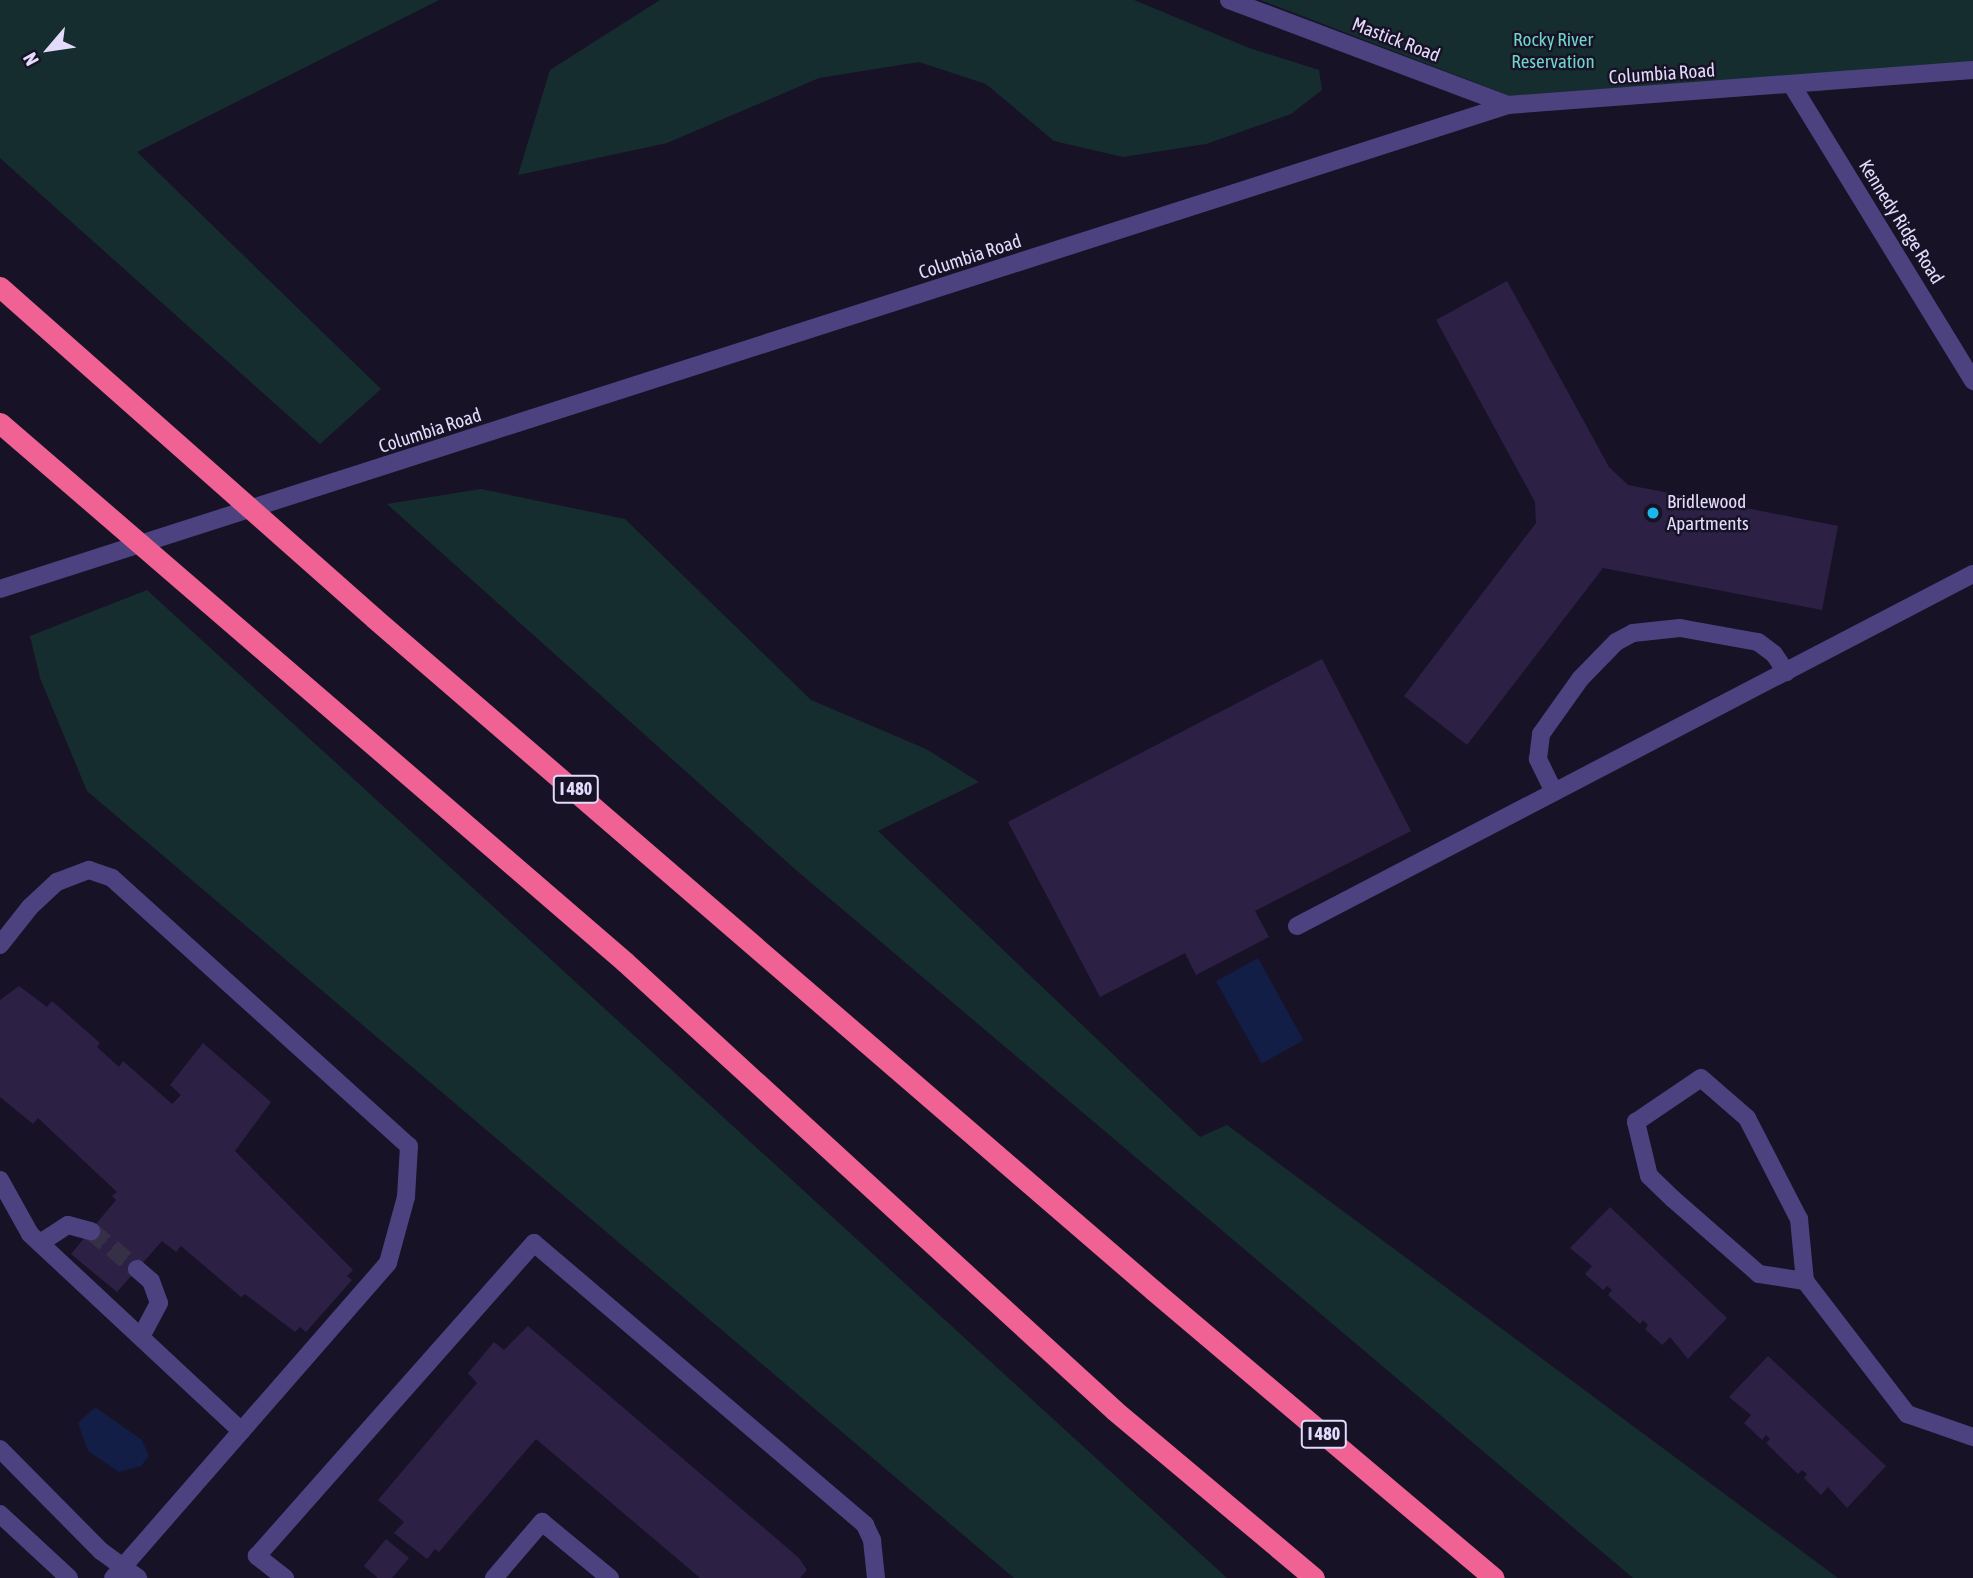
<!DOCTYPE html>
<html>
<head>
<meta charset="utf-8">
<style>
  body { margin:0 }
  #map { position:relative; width:1973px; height:1578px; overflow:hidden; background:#181226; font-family:"Asap Condensed",sans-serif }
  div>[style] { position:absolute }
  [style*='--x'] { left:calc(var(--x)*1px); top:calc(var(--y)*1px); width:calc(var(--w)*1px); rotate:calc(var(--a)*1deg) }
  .green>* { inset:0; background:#162d30 }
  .water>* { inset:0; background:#121e45; transform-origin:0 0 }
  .building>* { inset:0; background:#2d2045 }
  .minor-tunnel>* { height:18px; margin-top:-9px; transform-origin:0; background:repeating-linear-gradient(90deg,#363046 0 18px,transparent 0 27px) }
  .minor>* { height:18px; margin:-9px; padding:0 9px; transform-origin:9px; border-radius:9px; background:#4d4280 }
  .highway>* { height:21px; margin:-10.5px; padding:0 10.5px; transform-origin:10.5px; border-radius:10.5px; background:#ef6293 }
  .dots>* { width:19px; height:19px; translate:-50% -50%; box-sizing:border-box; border:4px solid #181226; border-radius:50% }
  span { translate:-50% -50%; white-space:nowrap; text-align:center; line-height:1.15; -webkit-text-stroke:5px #181226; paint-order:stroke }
  .shield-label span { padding:2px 5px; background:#181226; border:2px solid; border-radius:5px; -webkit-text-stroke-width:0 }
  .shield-label { font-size:18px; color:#e3dbfb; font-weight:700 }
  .street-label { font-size:19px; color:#e3dbfb }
  .park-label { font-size:19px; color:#6ed5c9 }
  .poi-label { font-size:19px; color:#e3dbfb }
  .left { translate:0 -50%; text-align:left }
  .north { position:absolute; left:14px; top:14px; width:70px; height:70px; -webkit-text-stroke:5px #181226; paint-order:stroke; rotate:241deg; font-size:19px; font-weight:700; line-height:28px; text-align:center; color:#e3dbfb }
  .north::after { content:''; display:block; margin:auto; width:24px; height:32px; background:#e3dbfb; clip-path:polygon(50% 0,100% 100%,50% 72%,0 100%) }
</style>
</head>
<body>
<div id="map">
  <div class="green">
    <div style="clip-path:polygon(0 0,439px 0,137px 152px,381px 389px,320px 444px,0 158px)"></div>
    <div style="clip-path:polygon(660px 0,1134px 0,1249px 48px,1319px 70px,1322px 90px,1291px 114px,1206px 144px,1123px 157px,1054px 141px,986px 84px,919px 62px,819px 78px,667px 143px,518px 175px,550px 70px)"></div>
    <div style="clip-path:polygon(1260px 0,1973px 0,1973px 75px,1822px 91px,1531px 104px)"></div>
    <div style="clip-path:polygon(481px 489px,625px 519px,811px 700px,926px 749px,979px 782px,878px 831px,1200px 1137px,1227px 1125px,1838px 1578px,1633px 1578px,796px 870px,387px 504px)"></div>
    <div style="clip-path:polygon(147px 590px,1227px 1578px,1014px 1578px,87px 791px,40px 678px,30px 636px)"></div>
  </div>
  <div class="water">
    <div style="left:1258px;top:958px;width:94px;height:48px;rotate:61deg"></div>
    <div style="clip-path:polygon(95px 1407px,142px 1440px,149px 1456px,141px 1466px,119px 1472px,88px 1451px,78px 1423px)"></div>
  </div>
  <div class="building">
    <div style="clip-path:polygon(1507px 281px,1609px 467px,1628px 485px,1838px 526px,1822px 610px,1603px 568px,1467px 745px,1404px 696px,1536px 523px,1535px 502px,1436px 320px)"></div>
    <div style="clip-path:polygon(1322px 659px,1411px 831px,1255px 911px,1269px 937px,1196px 975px,1185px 953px,1100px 997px,1008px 822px)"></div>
    <div style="clip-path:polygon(19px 986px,47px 1007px,52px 1001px,100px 1043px,97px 1047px,119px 1067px,123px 1061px,172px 1104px,181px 1095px,170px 1085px,203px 1043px,271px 1102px,235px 1151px,353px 1270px,347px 1276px,352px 1280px,306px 1332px,300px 1327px,295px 1332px,245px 1294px,241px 1297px,181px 1246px,176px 1252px,162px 1241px,117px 1292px,71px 1254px,116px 1200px,112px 1196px,117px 1192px,38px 1118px,33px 1124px,0 1097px,0 1000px)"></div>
    <div style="clip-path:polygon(1610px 1207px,1727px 1318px,1688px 1359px,1670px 1337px,1662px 1345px,1645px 1329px,1648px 1325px,1643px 1320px,1640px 1324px,1608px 1295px,1612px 1290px,1607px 1286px,1603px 1290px,1585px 1274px,1592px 1266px,1570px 1248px)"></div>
    <div style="clip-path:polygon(528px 1326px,799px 1558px,807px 1570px,800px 1578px,700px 1578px,536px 1439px,439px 1552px,435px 1549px,427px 1559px,394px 1533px,404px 1522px,378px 1500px,477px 1383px,468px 1373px,494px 1342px,504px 1350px)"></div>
    <div style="clip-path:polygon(1768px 1356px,1886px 1466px,1847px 1508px,1828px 1487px,1821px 1495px,1804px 1478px,1807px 1474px,1802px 1470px,1798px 1474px,1766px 1443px,1770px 1439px,1766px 1435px,1762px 1440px,1744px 1423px,1751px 1415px,1729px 1397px)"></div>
    <div style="clip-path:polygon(386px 1539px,409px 1558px,392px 1578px,378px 1578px,364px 1566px)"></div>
  </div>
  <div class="minor-tunnel">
    <div style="--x:91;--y:1231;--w:60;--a:39.6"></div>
  </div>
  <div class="minor">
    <div style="--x:1229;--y:0;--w:298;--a:20.6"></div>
    <div style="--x:1793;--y:87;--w:345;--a:58.5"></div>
    <div style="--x:0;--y:589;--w:1584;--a:-17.79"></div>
    <div style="--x:1508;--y:105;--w:466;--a:-4.3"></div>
    <div style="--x:1554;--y:792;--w:37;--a:-116"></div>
    <div style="--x:1538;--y:759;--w:25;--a:-83"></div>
    <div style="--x:1541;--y:734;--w:69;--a:-54.5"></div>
    <div style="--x:1581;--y:678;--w:50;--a:-45.8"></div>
    <div style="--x:1616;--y:642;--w:19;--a:-28"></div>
    <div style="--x:1633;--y:633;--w:47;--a:-6.1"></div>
    <div style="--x:1680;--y:628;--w:79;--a:10.2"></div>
    <div style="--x:1758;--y:642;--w:20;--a:37"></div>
    <div style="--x:1774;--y:654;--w:22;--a:56"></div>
    <div style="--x:1297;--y:926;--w:762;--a:-27.51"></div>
    <div style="--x:0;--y:945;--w:48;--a:-51.7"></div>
    <div style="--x:30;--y:907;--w:37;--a:-43"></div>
    <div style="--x:57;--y:882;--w:34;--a:-21"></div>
    <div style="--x:89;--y:870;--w:24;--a:19"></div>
    <div style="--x:112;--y:878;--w:400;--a:42.1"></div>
    <div style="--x:409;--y:1146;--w:51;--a:93.4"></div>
    <div style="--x:406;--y:1197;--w:68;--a:105.3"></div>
    <div style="--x:388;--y:1263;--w:418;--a:131.1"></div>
    <div style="--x:0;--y:1180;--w:62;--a:60.9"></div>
    <div style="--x:30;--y:1234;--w:289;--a:43"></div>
    <div style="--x:40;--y:1243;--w:33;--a:-33"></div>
    <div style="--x:68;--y:1225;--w:24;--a:15"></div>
    <div style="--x:137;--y:1269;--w:18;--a:41"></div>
    <div style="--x:151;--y:1281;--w:23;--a:70"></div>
    <div style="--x:159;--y:1303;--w:38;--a:118"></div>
    <div style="--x:1805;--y:1281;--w:47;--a:-171.3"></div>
    <div style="--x:1759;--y:1274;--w:114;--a:-138.9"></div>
    <div style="--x:1673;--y:1199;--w:33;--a:-136"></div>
    <div style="--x:1649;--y:1176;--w:56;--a:-103.5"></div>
    <div style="--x:1636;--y:1122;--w:78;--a:-34.1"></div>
    <div style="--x:1701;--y:1078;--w:61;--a:41"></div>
    <div style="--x:1747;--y:1118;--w:114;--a:62.8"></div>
    <div style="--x:1799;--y:1219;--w:62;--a:84.5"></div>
    <div style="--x:1805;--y:1281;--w:168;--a:52.5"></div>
    <div style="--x:1907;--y:1414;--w:70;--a:19.2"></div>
    <div style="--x:0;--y:1449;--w:144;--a:45.3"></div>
    <div style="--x:101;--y:1551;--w:46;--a:36.1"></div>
    <div style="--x:0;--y:1514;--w:94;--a:42.8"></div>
    <div style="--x:285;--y:1578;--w:36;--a:-142"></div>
    <div style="--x:257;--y:1556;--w:418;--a:-48.5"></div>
    <div style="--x:534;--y:1243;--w:435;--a:40.4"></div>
    <div style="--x:865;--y:1525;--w:17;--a:65"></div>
    <div style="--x:872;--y:1540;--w:38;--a:84"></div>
    <div style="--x:494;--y:1578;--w:74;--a:-49.4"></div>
    <div style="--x:542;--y:1522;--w:88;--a:39.5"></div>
  </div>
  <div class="highway">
    <div style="--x:0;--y:287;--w:499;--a:41.5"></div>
    <div style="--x:374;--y:618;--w:1029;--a:40.78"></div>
    <div style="--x:1153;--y:1290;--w:446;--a:40.2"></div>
    <div style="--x:0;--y:423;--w:825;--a:40.77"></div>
    <div style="--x:625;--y:962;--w:663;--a:42.49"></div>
    <div style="--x:1114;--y:1410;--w:261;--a:40"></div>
  </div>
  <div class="dots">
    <div style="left:1653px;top:513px;background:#1bb7e8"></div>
  </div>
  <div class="shield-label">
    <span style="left:576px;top:789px">I 480</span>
    <span style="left:1324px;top:1434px">I 480</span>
  </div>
  <div class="street-label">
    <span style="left:1396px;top:40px;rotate:21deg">Mastick Road</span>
    <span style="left:1662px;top:74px;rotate:-4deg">Columbia Road</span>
    <span style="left:1901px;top:222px;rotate:58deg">Kennedy Ridge Road</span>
    <span style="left:970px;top:257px;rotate:-18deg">Columbia Road</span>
    <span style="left:430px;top:431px;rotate:-18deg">Columbia Road</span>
  </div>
  <div class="park-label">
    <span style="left:1553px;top:51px">Rocky River<br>Reservation</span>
  </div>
  <div class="poi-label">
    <span class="left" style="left:1667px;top:513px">Bridlewood<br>Apartments</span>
  </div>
  <div class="north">N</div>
</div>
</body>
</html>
